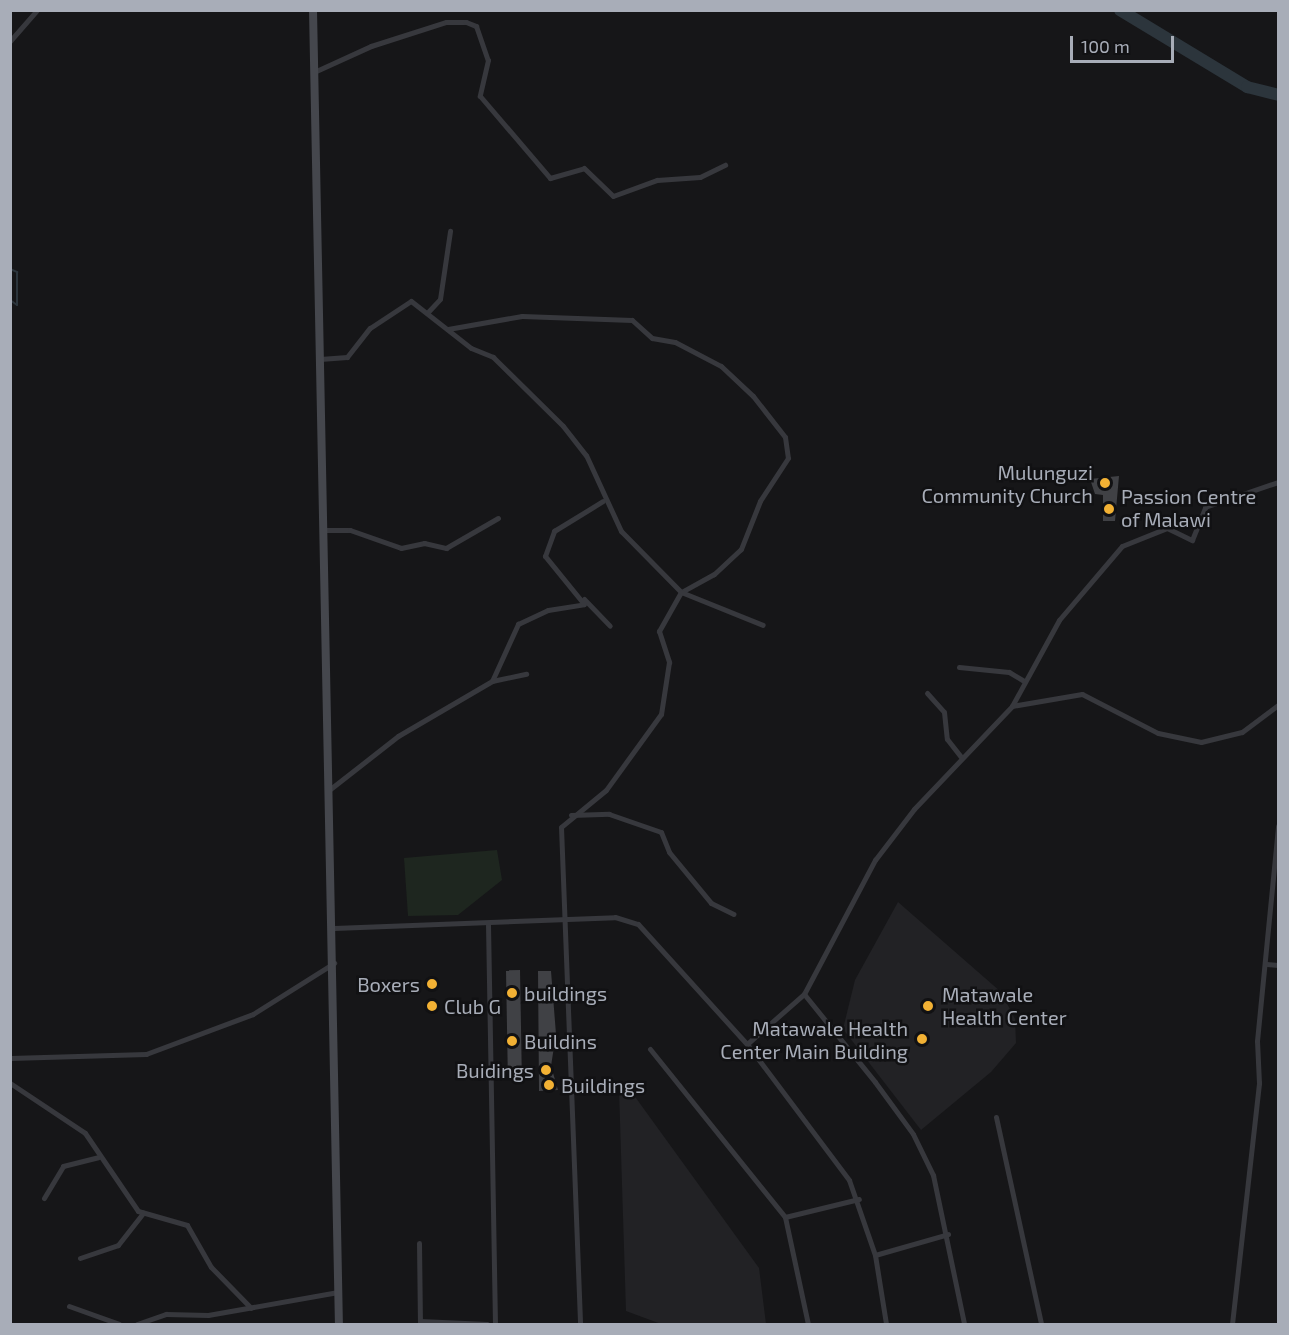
<!DOCTYPE html>
<html>
<head>
<meta charset="utf-8">
<style>
  body { margin:0 }
  #map { position:relative; width:1289px; height:1335px; overflow:hidden; background:#161618; font-family:"Exo 2",sans-serif }
  div>[style] { position:absolute }
  [style*='--x'] { left:calc(var(--x)*1px); top:calc(var(--y)*1px); width:calc(var(--w)*1px); rotate:calc(var(--a)*1deg) }
  .built>* { inset:0; background:#222225 }
  .green>* { inset:0; background:#1e261f }
  .stream>* { height:2px; margin:-1px; padding:0 1px; transform-origin:1px; border-radius:1px; background:#2c353c }
  .river>* { height:12px; margin:-6px; padding:0 6px; transform-origin:6px; border-radius:6px; background:#2c353c }
  .building>* { inset:0; background:#404145; transform-origin:0 0 }
  .minor>* { height:5px; margin:-2.5px; padding:0 2.5px; transform-origin:2.5px; border-radius:2.5px; background:#37383d }
  .secondary>* { height:8px; margin:-4px; padding:0 4px; transform-origin:4px; border-radius:4px; background:#45474d }
  .dots>* { width:16px; height:16px; translate:-50% -50%; box-sizing:border-box; border:3px solid #111113; border-radius:50% }
  span { translate:-50% -50%; white-space:nowrap; text-align:center; line-height:1.15; -webkit-text-stroke:5px #111113; paint-order:stroke }
  .poi-label { font-size:20px; color:#a8adb8 }
  .right { translate:-100% -50%; text-align:right }
  .left { translate:0 -50%; text-align:left }
  .frame { position:absolute; inset:0; border:12px solid #a8adb8; pointer-events:none }
  .scale { position:absolute; left:1070px; top:36px; width:104px; height:27px; box-sizing:border-box; border:3px solid #a8adb8; border-top:0; padding-left:8px; font-size:18px; line-height:21px; white-space:nowrap; color:#a8adb8; -webkit-text-stroke:4px #111113; paint-order:stroke }
</style>
</head>
<body>
<div id="map">
  <div class="built">
    <div style="clip-path:polygon(898px 902px,1001px 992px,1015px 1019px,1016px 1043px,991px 1072px,921px 1130px,843px 1029px,855px 980px)"></div>
    <div style="clip-path:polygon(628px 1087px,759px 1268px,766px 1324px,661px 1324px,626px 1311px,619px 1089px)"></div>
  </div>
  <div class="green">
    <div style="clip-path:polygon(497px 850px,502px 880px,458px 915px,408px 916px,404px 858px)"></div>
  </div>
  <div class="stream">
    <div style="--x:10;--y:269;--w:8;--a:23"></div>
    <div style="--x:17;--y:272;--w:33;--a:90"></div>
    <div style="--x:17;--y:305;--w:9;--a:-144"></div>
    <div style="--x:10;--y:704;--w:5;--a:90"></div>
  </div>
  <div class="river">
    <div style="--x:1120;--y:10;--w:149;--a:31.2"></div>
    <div style="--x:1247;--y:87;--w:32;--a:14"></div>
  </div>
  <div class="building">
    <div style="clip-path:polygon(1119px 476px,1115px 521px,1103px 521px,1103px 495px,1095px 494px,1090px 479px)"></div>
    <div style="left:520px;top:970px;width:104px;height:14px;rotate:89deg"></div>
    <div style="clip-path:polygon(538px 971px,551px 971px,556px 1034px,551px 1066px,558px 1090px,539px 1091px)"></div>
  </div>
  <div class="minor">
    <div style="--x:10;--y:41;--w:41;--a:-48.9"></div>
    <div style="--x:314;--y:72;--w:63;--a:-24.5"></div>
    <div style="--x:371;--y:46;--w:79;--a:-17.7"></div>
    <div style="--x:446;--y:22;--w:20;--a:0"></div>
    <div style="--x:466;--y:22;--w:11;--a:22"></div>
    <div style="--x:476;--y:26;--w:36;--a:71"></div>
    <div style="--x:488;--y:60;--w:37;--a:103"></div>
    <div style="--x:480;--y:96;--w:108;--a:49.5"></div>
    <div style="--x:550;--y:178;--w:35;--a:-16"></div>
    <div style="--x:584;--y:168;--w:40;--a:44"></div>
    <div style="--x:613;--y:196;--w:47;--a:-20"></div>
    <div style="--x:657;--y:180;--w:43;--a:-4"></div>
    <div style="--x:700;--y:177;--w:28;--a:-26"></div>
    <div style="--x:427;--y:313;--w:19;--a:-47"></div>
    <div style="--x:440;--y:299;--w:69;--a:-81.6"></div>
    <div style="--x:448;--y:329;--w:75;--a:-10"></div>
    <div style="--x:522;--y:316;--w:110;--a:2.1"></div>
    <div style="--x:632;--y:320;--w:27;--a:42"></div>
    <div style="--x:652;--y:338;--w:23;--a:10"></div>
    <div style="--x:675;--y:342;--w:52;--a:27.6"></div>
    <div style="--x:721;--y:366;--w:44;--a:43.2"></div>
    <div style="--x:753;--y:396;--w:52;--a:52"></div>
    <div style="--x:785;--y:437;--w:21;--a:82"></div>
    <div style="--x:788;--y:458;--w:51;--a:123.1"></div>
    <div style="--x:760;--y:501;--w:52;--a:111.6"></div>
    <div style="--x:741;--y:549;--w:37;--a:137"></div>
    <div style="--x:714;--y:574;--w:38;--a:151"></div>
    <div style="--x:320;--y:359;--w:27;--a:-4"></div>
    <div style="--x:347;--y:357;--w:37;--a:-52"></div>
    <div style="--x:370;--y:328;--w:49;--a:-33.4"></div>
    <div style="--x:411;--y:301;--w:76;--a:38.1"></div>
    <div style="--x:471;--y:348;--w:24;--a:22"></div>
    <div style="--x:493;--y:357;--w:98;--a:44.6"></div>
    <div style="--x:563;--y:426;--w:37;--a:52"></div>
    <div style="--x:586;--y:455;--w:84;--a:65.3"></div>
    <div style="--x:621;--y:531;--w:86;--a:45.5"></div>
    <div style="--x:681;--y:592;--w:45;--a:119.4"></div>
    <div style="--x:659;--y:631;--w:33;--a:72"></div>
    <div style="--x:669;--y:662;--w:53;--a:98.7"></div>
    <div style="--x:661;--y:714;--w:94;--a:125.9"></div>
    <div style="--x:606;--y:790;--w:58;--a:140.6"></div>
    <div style="--x:561;--y:827;--w:497;--a:87.8"></div>
    <div style="--x:324;--y:530;--w:26;--a:0"></div>
    <div style="--x:350;--y:530;--w:54;--a:19.4"></div>
    <div style="--x:401;--y:548;--w:24;--a:-12"></div>
    <div style="--x:424;--y:543;--w:23;--a:13"></div>
    <div style="--x:446;--y:548;--w:60;--a:-30"></div>
    <div style="--x:681;--y:592;--w:88;--a:21.9"></div>
    <div style="--x:584;--y:599;--w:37;--a:46"></div>
    <div style="--x:959;--y:667;--w:50;--a:5.7"></div>
    <div style="--x:1009;--y:672;--w:17;--a:31"></div>
    <div style="--x:492;--y:681;--w:63;--a:-65.5"></div>
    <div style="--x:518;--y:624;--w:33;--a:-25"></div>
    <div style="--x:548;--y:610;--w:36;--a:-9"></div>
    <div style="--x:584;--y:604;--w:62;--a:-129.1"></div>
    <div style="--x:545;--y:556;--w:27;--a:-70"></div>
    <div style="--x:554;--y:531;--w:57;--a:-31.5"></div>
    <div style="--x:927;--y:693;--w:25;--a:48"></div>
    <div style="--x:944;--y:712;--w:27;--a:84"></div>
    <div style="--x:947;--y:739;--w:24;--a:52"></div>
    <div style="--x:1012;--y:706;--w:71;--a:-9.7"></div>
    <div style="--x:1082;--y:694;--w:85;--a:27.2"></div>
    <div style="--x:1158;--y:733;--w:44;--a:11.8"></div>
    <div style="--x:1201;--y:742;--w:42;--a:-13.7"></div>
    <div style="--x:1242;--y:732;--w:45;--a:-36.9"></div>
    <div style="--x:329;--y:790;--w:88;--a:-38"></div>
    <div style="--x:398;--y:736;--w:109;--a:-30.3"></div>
    <div style="--x:492;--y:681;--w:35;--a:-12"></div>
    <div style="--x:571;--y:815;--w:38;--a:-2"></div>
    <div style="--x:609;--y:814;--w:55;--a:19.1"></div>
    <div style="--x:661;--y:832;--w:22;--a:68"></div>
    <div style="--x:669;--y:852;--w:66;--a:50.5"></div>
    <div style="--x:711;--y:903;--w:25;--a:26"></div>
    <div style="--x:488;--y:924;--w:400;--a:89"></div>
    <div style="--x:334;--y:928;--w:281;--a:-2.2"></div>
    <div style="--x:615;--y:917;--w:24;--a:17"></div>
    <div style="--x:638;--y:924;--w:162;--a:47.8"></div>
    <div style="--x:747;--y:1044;--w:170;--a:53.1"></div>
    <div style="--x:849;--y:1180;--w:79;--a:70.9"></div>
    <div style="--x:875;--y:1255;--w:70;--a:80.9"></div>
    <div style="--x:1267;--y:964;--w:11;--a:5"></div>
    <div style="--x:804;--y:994;--w:152;--a:-62.1"></div>
    <div style="--x:875;--y:860;--w:64;--a:-52.6"></div>
    <div style="--x:914;--y:809;--w:142;--a:-46.4"></div>
    <div style="--x:1012;--y:706;--w:98;--a:-61.3"></div>
    <div style="--x:1059;--y:620;--w:97;--a:-49.6"></div>
    <div style="--x:1122;--y:546;--w:48;--a:-21.8"></div>
    <div style="--x:1167;--y:528;--w:28;--a:26"></div>
    <div style="--x:1192;--y:540;--w:35;--a:-68"></div>
    <div style="--x:1205;--y:507;--w:77;--a:-18.9"></div>
    <div style="--x:747;--y:1044;--w:76;--a:-41.3"></div>
    <div style="--x:804;--y:994;--w:113;--a:51.1"></div>
    <div style="--x:875;--y:1082;--w:64;--a:53.8"></div>
    <div style="--x:913;--y:1134;--w:46;--a:64"></div>
    <div style="--x:933;--y:1175;--w:152;--a:78.2"></div>
    <div style="--x:650;--y:1049;--w:216;--a:51.2"></div>
    <div style="--x:785;--y:1217;--w:109;--a:77.9"></div>
    <div style="--x:10;--y:1058;--w:136;--a:-1.7"></div>
    <div style="--x:146;--y:1054;--w:114;--a:-20.5"></div>
    <div style="--x:253;--y:1014;--w:96;--a:-32.2"></div>
    <div style="--x:10;--y:1083;--w:90;--a:33.7"></div>
    <div style="--x:85;--y:1133;--w:94;--a:55.8"></div>
    <div style="--x:138;--y:1211;--w:51;--a:15.9"></div>
    <div style="--x:187;--y:1225;--w:48;--a:60.3"></div>
    <div style="--x:211;--y:1267;--w:57;--a:45.7"></div>
    <div style="--x:996;--y:1117;--w:212;--a:77.7"></div>
    <div style="--x:44;--y:1198;--w:37;--a:-59"></div>
    <div style="--x:63;--y:1166;--w:36;--a:-14"></div>
    <div style="--x:785;--y:1217;--w:76;--a:-13.7"></div>
    <div style="--x:419;--y:1243;--w:81;--a:89.3"></div>
    <div style="--x:875;--y:1255;--w:76;--a:-16"></div>
    <div style="--x:80;--y:1258;--w:40;--a:-18.9"></div>
    <div style="--x:118;--y:1245;--w:41;--a:-52"></div>
    <div style="--x:69;--y:1306;--w:53;--a:19.8"></div>
    <div style="--x:420;--y:1321;--w:67;--a:2.6"></div>
    <div style="--x:137;--y:1324;--w:31;--a:-19"></div>
    <div style="--x:166;--y:1314;--w:42;--a:1.4"></div>
    <div style="--x:208;--y:1315;--w:132;--a:-10"></div>
    <div style="--x:1232;--y:1324;--w:243;--a:-83.6"></div>
    <div style="--x:1259;--y:1083;--w:42;--a:-92.7"></div>
    <div style="--x:1257;--y:1041;--w:216;--a:-84.4"></div>
  </div>
  <div class="secondary">
    <div style="--x:313;--y:10;--w:1314;--a:88.87"></div>
  </div>
  <div class="dots">
    <div style="left:1105px;top:483px;background:#f2b134"></div>
    <div style="left:1109px;top:509px;background:#f2b134"></div>
    <div style="left:432px;top:984px;background:#f2b134"></div>
    <div style="left:512px;top:993px;background:#f2b134"></div>
    <div style="left:432px;top:1006px;background:#f2b134"></div>
    <div style="left:928px;top:1006px;background:#f2b134"></div>
    <div style="left:922px;top:1039px;background:#f2b134"></div>
    <div style="left:512px;top:1041px;background:#f2b134"></div>
    <div style="left:546px;top:1070px;background:#f2b134"></div>
    <div style="left:549px;top:1085px;background:#f2b134"></div>
  </div>
  <div class="poi-label">
    <span class="right" style="left:1093px;top:484px">Mulunguzi<br>Community Church</span>
    <span class="left" style="left:1121px;top:508px">Passion Centre<br>of Malawi</span>
    <span class="right" style="left:420px;top:984px">Boxers</span>
    <span class="left" style="left:524px;top:993px">buildings</span>
    <span class="left" style="left:942px;top:1006px">Matawale<br>Health Center</span>
    <span class="left" style="left:444px;top:1006px">Club G</span>
    <span class="right" style="left:908px;top:1040px">Matawale Health<br>Center Main Building</span>
    <span class="left" style="left:524px;top:1041px">Buildins</span>
    <span class="right" style="left:534px;top:1070px">Buidings</span>
    <span class="left" style="left:561px;top:1085px">Buildings</span>
  </div>
  <div class="frame"></div>
  <div class="scale">100 m</div>
</div>
</body>
</html>
